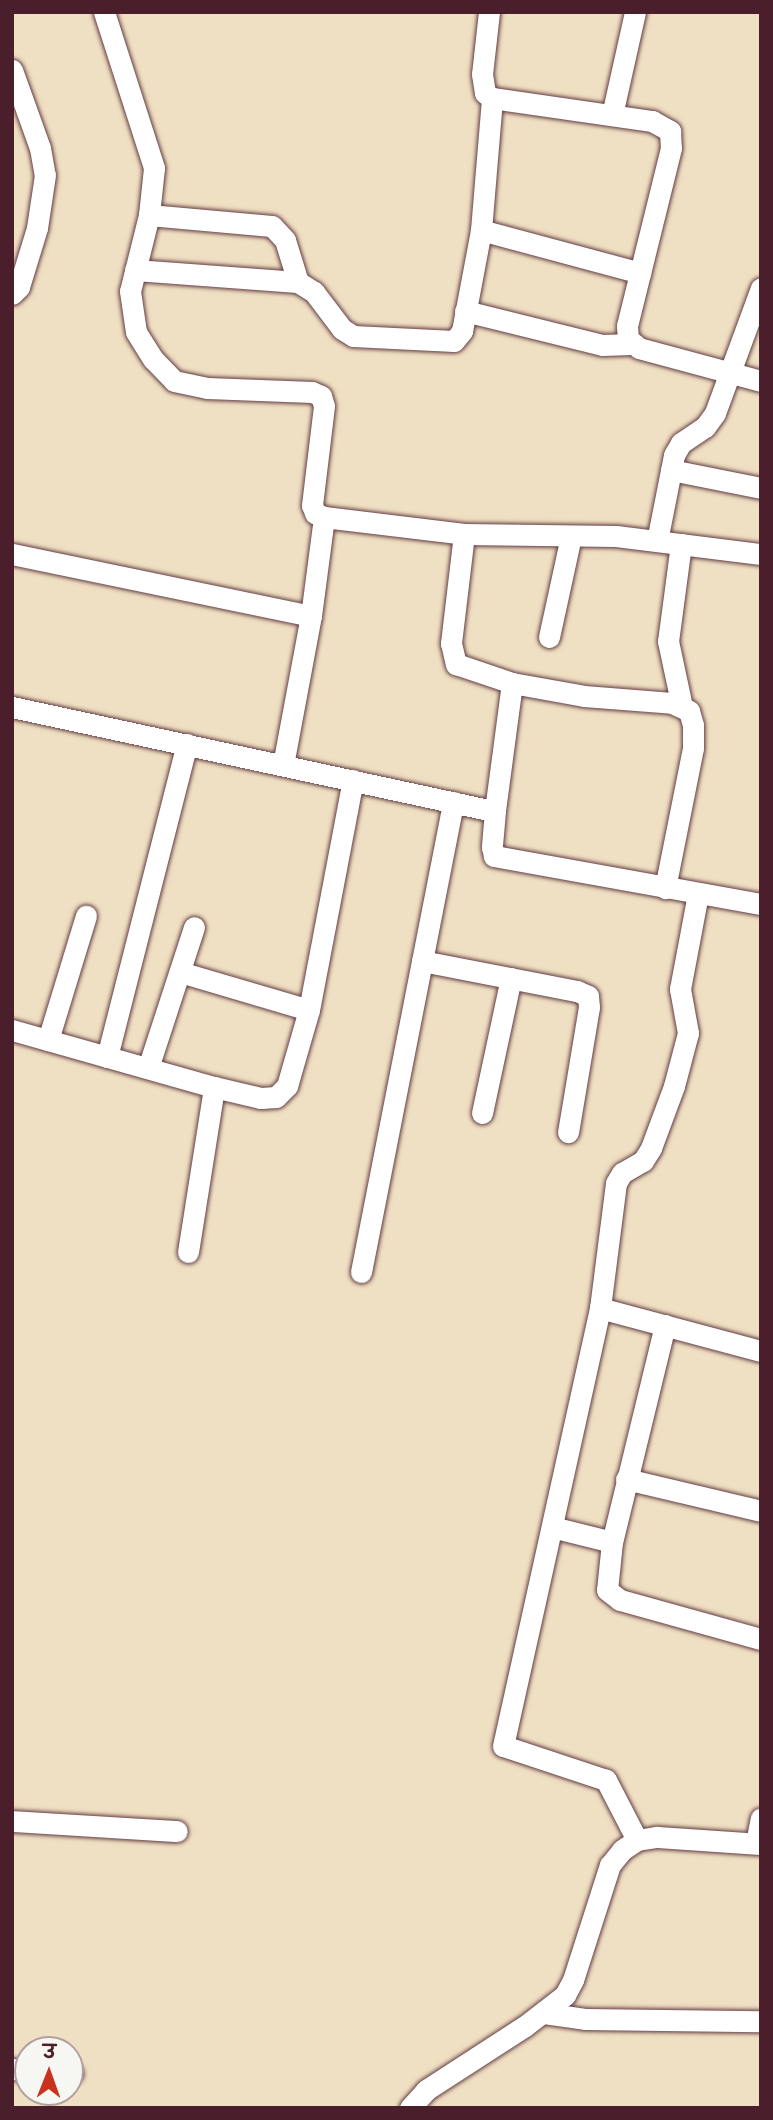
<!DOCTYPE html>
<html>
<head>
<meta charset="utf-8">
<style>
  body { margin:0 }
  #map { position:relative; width:773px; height:2120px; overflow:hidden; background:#f0e0c3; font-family:Itim,"Playpen Sans Deva",sans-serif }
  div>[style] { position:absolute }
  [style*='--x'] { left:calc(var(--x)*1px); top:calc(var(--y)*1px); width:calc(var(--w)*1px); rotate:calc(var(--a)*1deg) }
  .roads { filter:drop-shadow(0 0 2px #633c42) drop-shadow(0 0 2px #633c42) }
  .minor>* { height:21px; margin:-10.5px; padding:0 10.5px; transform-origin:10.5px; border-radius:10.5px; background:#fff }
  span { translate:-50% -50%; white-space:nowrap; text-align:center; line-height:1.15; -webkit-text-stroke:5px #f6f6f2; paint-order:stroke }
  .frame { position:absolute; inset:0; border:14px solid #4a1f2b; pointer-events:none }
  .north { position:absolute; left:14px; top:2036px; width:70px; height:70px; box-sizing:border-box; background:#f6f6f2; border:2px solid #b1a0a2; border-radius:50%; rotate:1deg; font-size:19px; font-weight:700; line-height:28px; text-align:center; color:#4a1f2b }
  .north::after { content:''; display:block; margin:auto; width:24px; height:32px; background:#c8321e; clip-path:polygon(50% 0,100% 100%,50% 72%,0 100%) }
</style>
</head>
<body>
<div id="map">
  <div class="roads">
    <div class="minor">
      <div style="--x:104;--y:12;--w:164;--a:72.2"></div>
      <div style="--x:154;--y:168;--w:47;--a:96.1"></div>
      <div style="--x:149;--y:215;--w:78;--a:104"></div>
      <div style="--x:130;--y:291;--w:41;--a:81.7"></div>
      <div style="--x:136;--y:332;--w:32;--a:58"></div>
      <div style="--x:153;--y:359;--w:30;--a:46"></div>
      <div style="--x:174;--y:381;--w:34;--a:12"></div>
      <div style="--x:207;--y:388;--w:105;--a:2.2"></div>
      <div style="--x:312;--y:392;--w:10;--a:24"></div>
      <div style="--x:321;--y:396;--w:10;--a:73"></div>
      <div style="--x:324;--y:406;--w:100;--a:96.9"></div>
      <div style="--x:312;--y:505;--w:9;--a:69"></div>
      <div style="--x:315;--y:513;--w:10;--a:24"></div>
      <div style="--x:324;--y:517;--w:141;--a:6.9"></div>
      <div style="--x:464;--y:534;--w:152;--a:0.8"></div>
      <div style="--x:616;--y:536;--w:146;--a:7.1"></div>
      <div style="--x:489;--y:12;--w:62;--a:96.4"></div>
      <div style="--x:482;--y:74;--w:19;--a:81"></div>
      <div style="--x:485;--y:93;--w:9;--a:36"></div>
      <div style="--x:492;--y:98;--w:162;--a:8.2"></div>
      <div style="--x:652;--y:121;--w:21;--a:29"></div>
      <div style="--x:670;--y:131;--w:17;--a:87"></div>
      <div style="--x:671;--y:148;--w:183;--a:103.9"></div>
      <div style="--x:627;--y:326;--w:13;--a:86"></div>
      <div style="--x:628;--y:339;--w:14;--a:39"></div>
      <div style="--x:639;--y:348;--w:126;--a:15.1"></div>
      <div style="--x:12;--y:70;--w:83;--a:70.3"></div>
      <div style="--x:40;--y:148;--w:27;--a:80"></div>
      <div style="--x:45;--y:175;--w:54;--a:98.6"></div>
      <div style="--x:37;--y:228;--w:62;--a:107"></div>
      <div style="--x:19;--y:287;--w:10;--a:135"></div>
      <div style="--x:612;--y:115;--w:106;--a:-77.4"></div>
      <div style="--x:149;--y:215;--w:123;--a:5.1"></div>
      <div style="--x:272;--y:226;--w:19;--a:47"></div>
      <div style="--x:285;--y:240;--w:44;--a:72.8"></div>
      <div style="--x:481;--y:230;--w:165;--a:15.1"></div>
      <div style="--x:135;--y:270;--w:163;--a:4.2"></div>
      <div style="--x:298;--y:282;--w:19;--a:32"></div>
      <div style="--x:314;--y:292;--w:46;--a:52.9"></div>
      <div style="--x:342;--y:329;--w:13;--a:32"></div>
      <div style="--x:353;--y:336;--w:101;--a:2.8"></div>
      <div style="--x:454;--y:341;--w:13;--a:-51"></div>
      <div style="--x:462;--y:331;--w:103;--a:-79.3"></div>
      <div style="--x:481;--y:230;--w:132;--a:-85.2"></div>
      <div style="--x:465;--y:311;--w:141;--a:13.9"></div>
      <div style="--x:602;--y:345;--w:30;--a:-2"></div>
      <div style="--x:671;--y:470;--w:92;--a:11.3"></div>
      <div style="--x:464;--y:534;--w:110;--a:96.8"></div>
      <div style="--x:451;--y:643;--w:22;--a:77"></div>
      <div style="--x:456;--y:664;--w:59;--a:18.7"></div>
      <div style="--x:512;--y:683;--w:73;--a:10.2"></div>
      <div style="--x:584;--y:696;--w:88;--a:4.5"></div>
      <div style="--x:672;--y:703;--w:19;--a:25"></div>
      <div style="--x:689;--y:711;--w:15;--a:74"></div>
      <div style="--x:693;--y:725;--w:23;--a:90"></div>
      <div style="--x:693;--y:748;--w:143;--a:101.3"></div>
      <div style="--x:657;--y:541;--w:88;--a:-78.8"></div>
      <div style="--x:674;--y:455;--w:14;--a:-60"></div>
      <div style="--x:681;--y:443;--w:29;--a:-34"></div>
      <div style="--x:705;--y:427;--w:17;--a:-54"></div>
      <div style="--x:715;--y:413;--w:133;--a:-69.8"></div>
      <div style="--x:681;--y:544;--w:98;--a:97.6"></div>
      <div style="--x:668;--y:641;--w:67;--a:78"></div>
      <div style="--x:12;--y:554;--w:305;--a:11.7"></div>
      <div style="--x:549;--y:637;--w:103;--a:-77.7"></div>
      <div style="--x:512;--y:683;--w:129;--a:97.6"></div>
      <div style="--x:495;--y:811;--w:36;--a:95"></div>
      <div style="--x:492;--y:847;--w:9;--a:77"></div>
      <div style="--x:494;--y:856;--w:271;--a:10.2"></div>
      <div style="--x:12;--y:707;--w:494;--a:12.2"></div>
      <div style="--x:283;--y:765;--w:152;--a:-79.4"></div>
      <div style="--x:311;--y:616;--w:100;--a:-82.5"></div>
      <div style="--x:422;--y:961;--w:158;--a:11"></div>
      <div style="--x:577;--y:991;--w:12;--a:24"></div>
      <div style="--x:588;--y:996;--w:11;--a:85"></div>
      <div style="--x:589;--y:1007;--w:127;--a:99.5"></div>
      <div style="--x:180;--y:972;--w:134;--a:16.4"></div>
      <div style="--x:12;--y:1030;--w:210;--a:15.8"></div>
      <div style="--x:214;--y:1087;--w:48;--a:13.2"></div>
      <div style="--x:261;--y:1098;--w:15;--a:-4"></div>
      <div style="--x:276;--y:1097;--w:16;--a:-45"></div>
      <div style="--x:287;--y:1086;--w:79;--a:-73.9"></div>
      <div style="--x:309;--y:1010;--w:234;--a:-79.2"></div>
      <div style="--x:48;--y:1040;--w:130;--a:-73"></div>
      <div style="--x:107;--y:1057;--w:323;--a:-75.7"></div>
      <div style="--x:148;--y:1068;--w:148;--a:-71.9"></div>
      <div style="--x:482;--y:1113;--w:138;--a:-77.9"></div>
      <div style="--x:188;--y:1252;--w:167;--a:-81"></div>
      <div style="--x:361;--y:1272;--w:479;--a:-78.9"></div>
      <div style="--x:600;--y:1308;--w:126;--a:-82.7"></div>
      <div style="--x:616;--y:1183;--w:12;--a:-59"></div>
      <div style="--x:622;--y:1173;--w:24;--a:-30"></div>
      <div style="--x:643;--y:1161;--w:15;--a:-58"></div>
      <div style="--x:651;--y:1148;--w:66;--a:-69.6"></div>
      <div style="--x:674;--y:1086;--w:55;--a:-75.2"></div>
      <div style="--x:688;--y:1033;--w:45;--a:-100.3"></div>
      <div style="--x:680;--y:989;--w:97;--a:-79.3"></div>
      <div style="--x:665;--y:1325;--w:223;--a:103.7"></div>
      <div style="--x:612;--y:1542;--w:48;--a:95.9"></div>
      <div style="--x:607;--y:1590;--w:16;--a:38"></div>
      <div style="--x:620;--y:1600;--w:146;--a:15.5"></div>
      <div style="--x:626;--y:1479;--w:139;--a:13.3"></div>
      <div style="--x:552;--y:1527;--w:62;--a:14"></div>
      <div style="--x:12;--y:1821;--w:165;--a:3.5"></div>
      <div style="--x:637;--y:1840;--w:68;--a:-117.3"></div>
      <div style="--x:606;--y:1780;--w:108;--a:-161.7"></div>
      <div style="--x:503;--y:1746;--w:449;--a:-77.5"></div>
      <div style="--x:600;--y:1308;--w:167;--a:15"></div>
      <div style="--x:756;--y:1843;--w:25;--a:-79"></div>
      <div style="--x:544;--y:2013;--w:41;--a:8.3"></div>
      <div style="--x:585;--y:2019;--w:176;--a:0.7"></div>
      <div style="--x:12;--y:2069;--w:16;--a:4"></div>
      <div style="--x:70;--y:2073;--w:2;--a:0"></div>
      <div style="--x:410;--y:2108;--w:24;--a:-48"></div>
      <div style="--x:426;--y:2090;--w:118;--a:-32.9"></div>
      <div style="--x:525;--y:2026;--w:51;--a:-37.8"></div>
      <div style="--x:565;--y:1995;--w:17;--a:-62"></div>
      <div style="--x:573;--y:1980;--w:121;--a:-72.2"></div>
      <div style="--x:610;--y:1865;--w:19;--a:-51"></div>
      <div style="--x:622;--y:1850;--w:18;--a:-34"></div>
      <div style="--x:637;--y:1840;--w:20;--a:-9"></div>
      <div style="--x:657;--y:1837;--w:104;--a:3.9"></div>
    </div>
  </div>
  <div class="frame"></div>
  <div class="north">उ</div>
</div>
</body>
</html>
